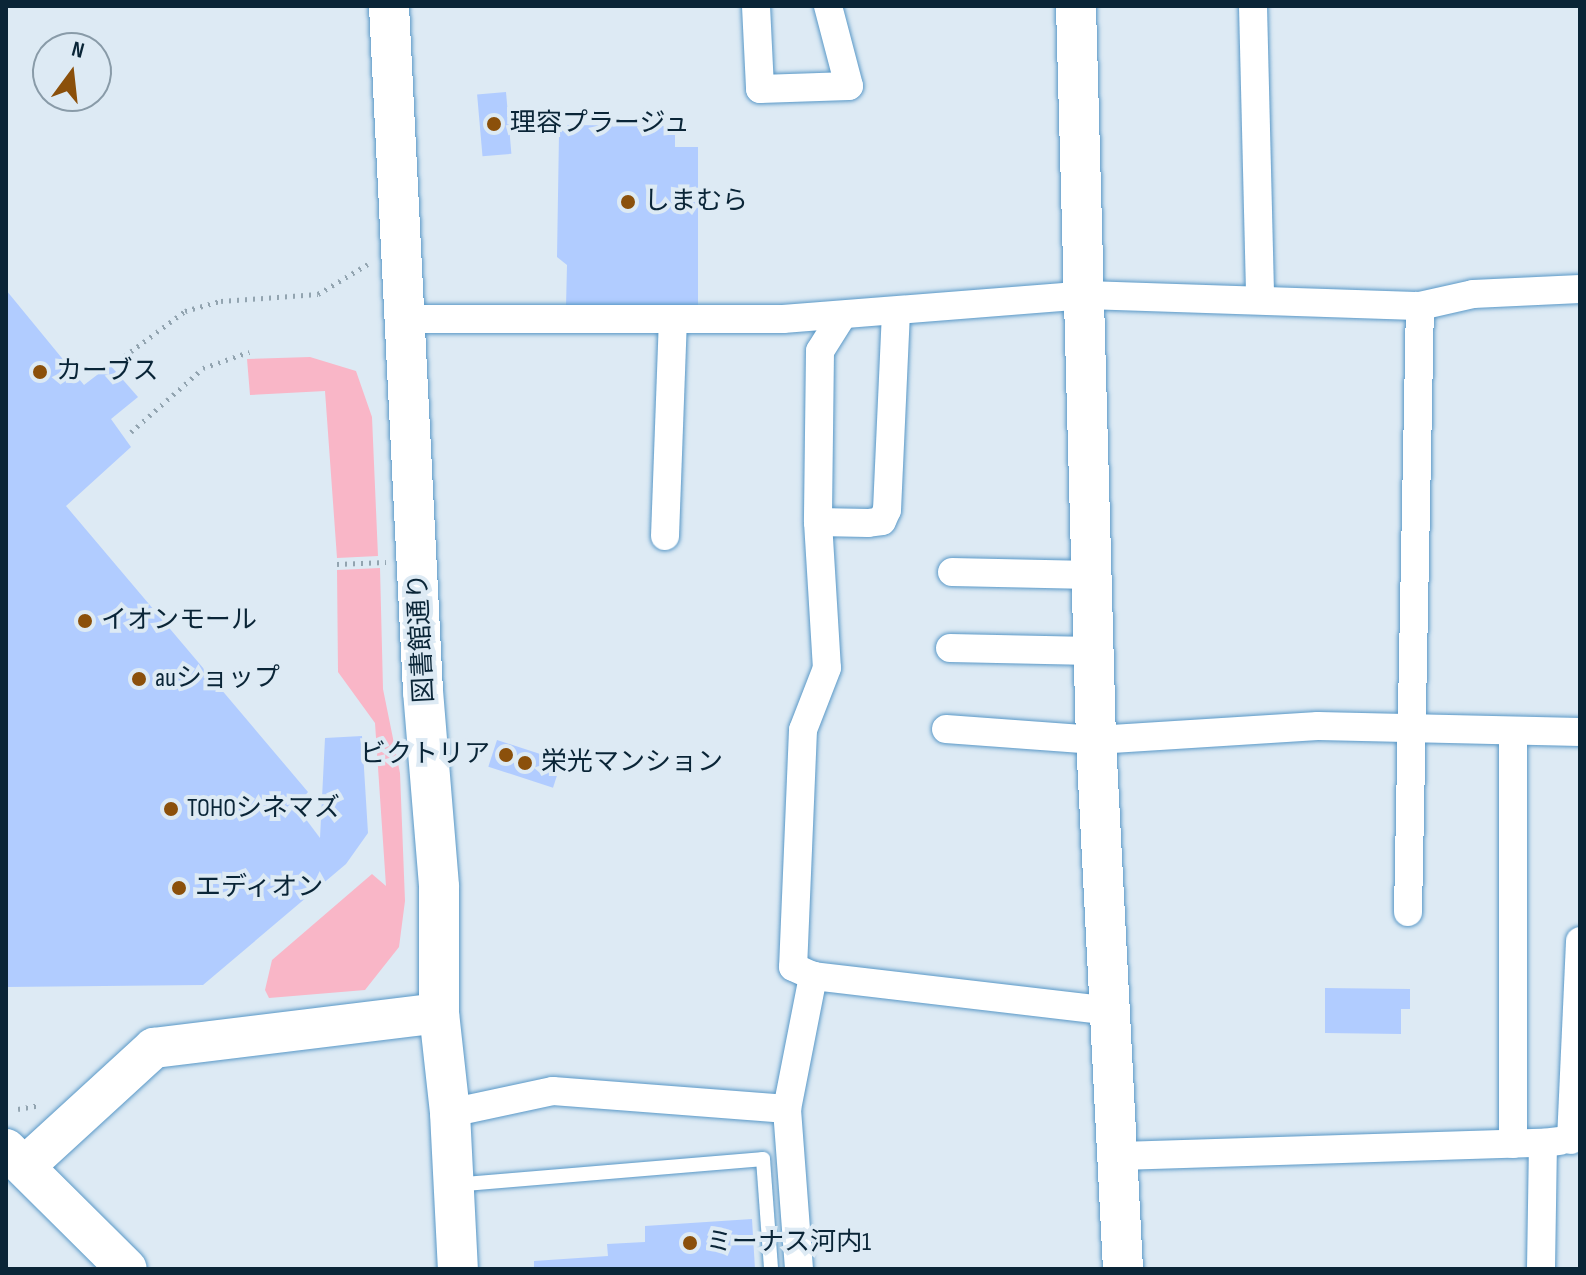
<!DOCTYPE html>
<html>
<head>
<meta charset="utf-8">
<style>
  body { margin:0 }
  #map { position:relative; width:1586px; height:1275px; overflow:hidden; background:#ddeaf4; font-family:"Sofia Sans Condensed","Noto Sans JP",sans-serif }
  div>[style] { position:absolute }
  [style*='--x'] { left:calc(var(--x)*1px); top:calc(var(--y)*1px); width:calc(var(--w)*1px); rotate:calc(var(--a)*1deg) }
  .green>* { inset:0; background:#f9b6c7 }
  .building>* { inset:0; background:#b1ccff; transform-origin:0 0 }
  .path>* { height:5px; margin-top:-2.5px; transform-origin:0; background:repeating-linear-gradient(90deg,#92a4b0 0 2px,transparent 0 8px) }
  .roads { filter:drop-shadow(0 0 2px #5998c7) drop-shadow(0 0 2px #5998c7) }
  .lane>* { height:14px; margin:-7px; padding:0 7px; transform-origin:7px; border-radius:7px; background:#fff }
  .street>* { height:28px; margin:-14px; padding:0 14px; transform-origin:14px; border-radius:14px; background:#fff }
  .secondary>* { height:40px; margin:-20px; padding:0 20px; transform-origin:20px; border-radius:20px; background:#fff }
  .dots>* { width:22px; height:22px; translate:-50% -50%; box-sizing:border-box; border:4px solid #ddeaf4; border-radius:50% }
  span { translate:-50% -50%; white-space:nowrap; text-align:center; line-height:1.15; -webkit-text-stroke:8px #ddeaf4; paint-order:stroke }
  .poi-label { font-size:26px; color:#0a2537 }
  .left { translate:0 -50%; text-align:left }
  .right { translate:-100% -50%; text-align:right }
  .street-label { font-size:26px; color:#0a2537 }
  .frame { position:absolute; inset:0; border:8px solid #0a2537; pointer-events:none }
  .north { position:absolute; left:32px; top:32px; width:80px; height:80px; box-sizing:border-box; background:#ddeaf4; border:2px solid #899ba8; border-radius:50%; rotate:15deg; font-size:22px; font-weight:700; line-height:32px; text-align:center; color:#0a2537 }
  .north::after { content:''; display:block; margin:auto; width:28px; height:36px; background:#8b500b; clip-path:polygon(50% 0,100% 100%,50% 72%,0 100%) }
</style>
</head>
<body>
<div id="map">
  <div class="green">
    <div style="clip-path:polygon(310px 357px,356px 371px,372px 417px,378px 556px,337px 558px,325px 391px,250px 395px,247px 359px)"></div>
    <div style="clip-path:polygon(380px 568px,383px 689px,400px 773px,405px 901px,399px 947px,365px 990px,269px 998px,265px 990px,272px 960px,372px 874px,386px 886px,375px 723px,338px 672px,337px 570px)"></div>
  </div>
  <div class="building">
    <div style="left:506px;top:92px;width:62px;height:29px;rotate:85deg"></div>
    <div style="clip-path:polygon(568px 125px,675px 126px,675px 147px,698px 147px,698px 307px,566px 306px,567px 265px,557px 257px,559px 133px)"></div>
    <div style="clip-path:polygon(6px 290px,84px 385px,110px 365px,138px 397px,111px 419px,131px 447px,66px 506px,308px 792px,296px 806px,320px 838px,325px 738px,362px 736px,368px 833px,346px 864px,203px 985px,6px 987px)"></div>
    <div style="left:497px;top:740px;width:68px;height:28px;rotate:18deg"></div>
    <div style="clip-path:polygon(1325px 988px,1410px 989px,1410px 1009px,1401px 1009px,1401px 1034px,1325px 1033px)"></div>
    <div style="clip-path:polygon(752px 1219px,755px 1269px,534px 1269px,534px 1261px,608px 1256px,607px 1244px,645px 1242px,645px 1226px)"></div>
  </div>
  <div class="path">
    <div style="--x:118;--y:361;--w:84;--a:-36.7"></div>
    <div style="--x:185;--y:311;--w:37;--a:-16"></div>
    <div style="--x:221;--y:301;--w:97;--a:-4.1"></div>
    <div style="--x:318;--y:294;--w:58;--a:-31"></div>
    <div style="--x:131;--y:432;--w:96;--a:-41.6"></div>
    <div style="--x:203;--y:368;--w:49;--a:-19.2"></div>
    <div style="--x:337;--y:564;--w:49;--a:-2.3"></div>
    <div style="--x:18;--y:1109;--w:23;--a:-10"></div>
  </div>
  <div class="roads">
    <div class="lane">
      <div style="--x:454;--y:1185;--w:310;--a:-4.8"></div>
      <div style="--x:763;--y:1159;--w:110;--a:85.8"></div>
    </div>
    <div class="street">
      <div style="--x:756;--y:6;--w:83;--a:87.2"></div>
      <div style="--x:760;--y:89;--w:89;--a:-1.9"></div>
      <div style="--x:849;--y:86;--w:83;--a:-104.7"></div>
      <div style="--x:1253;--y:6;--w:292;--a:88.6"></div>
      <div style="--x:842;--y:316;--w:41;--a:122.2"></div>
      <div style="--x:820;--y:351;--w:171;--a:90.7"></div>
      <div style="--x:818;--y:522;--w:50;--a:1.1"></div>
      <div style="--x:868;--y:523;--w:14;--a:-8"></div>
      <div style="--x:882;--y:521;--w:12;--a:-66"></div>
      <div style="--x:887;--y:510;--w:198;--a:-87.4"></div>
      <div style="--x:408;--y:319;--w:375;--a:0"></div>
      <div style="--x:783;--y:319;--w:304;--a:-4.5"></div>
      <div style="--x:1086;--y:295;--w:334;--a:1.9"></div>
      <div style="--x:1420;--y:306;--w:54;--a:-12.8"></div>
      <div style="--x:1473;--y:294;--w:107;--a:-2.7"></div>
      <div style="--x:818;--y:522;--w:146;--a:86.5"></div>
      <div style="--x:827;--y:668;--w:66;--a:111.2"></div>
      <div style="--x:803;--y:730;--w:237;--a:92.4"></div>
      <div style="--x:793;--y:967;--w:22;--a:24"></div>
      <div style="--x:813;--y:976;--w:299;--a:6.7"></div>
      <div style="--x:665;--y:536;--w:215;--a:-87.9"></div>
      <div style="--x:952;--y:572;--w:139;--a:1.2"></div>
      <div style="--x:950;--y:648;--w:142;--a:1.2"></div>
      <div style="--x:946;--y:729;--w:150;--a:4.2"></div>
      <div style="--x:1096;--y:740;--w:222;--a:-3.6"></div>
      <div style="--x:1318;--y:726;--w:262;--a:1.3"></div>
      <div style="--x:1408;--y:912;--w:606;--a:-88.87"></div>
      <div style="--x:450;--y:1113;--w:105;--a:-12.1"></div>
      <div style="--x:553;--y:1091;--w:235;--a:4.4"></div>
      <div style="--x:1571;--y:1140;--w:199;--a:-87.4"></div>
      <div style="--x:1513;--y:1144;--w:413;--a:-90"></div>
      <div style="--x:1118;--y:1156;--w:425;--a:-1.8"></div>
      <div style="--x:799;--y:1269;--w:160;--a:-94.3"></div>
      <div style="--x:787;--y:1109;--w:136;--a:-78.9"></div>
      <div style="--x:1541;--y:1269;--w:126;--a:-89.1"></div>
      <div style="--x:1543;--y:1143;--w:17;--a:-7"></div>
    </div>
    <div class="secondary">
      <div style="--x:389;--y:6;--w:686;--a:87.16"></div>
      <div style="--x:423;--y:691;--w:197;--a:85.3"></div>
      <div style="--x:439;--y:887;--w:126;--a:90"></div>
      <div style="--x:439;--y:1013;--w:101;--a:83.7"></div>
      <div style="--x:450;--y:1113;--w:156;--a:87.1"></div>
      <div style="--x:1076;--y:6;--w:734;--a:88.44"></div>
      <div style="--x:1096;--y:740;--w:530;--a:87.08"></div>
      <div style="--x:6;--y:1149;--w:170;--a:44.8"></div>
      <div style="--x:25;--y:1166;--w:175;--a:-42.5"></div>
      <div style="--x:154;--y:1048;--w:287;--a:-7"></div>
    </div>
  </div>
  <div class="dots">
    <div style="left:494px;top:124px;background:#8b500b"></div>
    <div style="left:628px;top:202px;background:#8b500b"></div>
    <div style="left:40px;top:372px;background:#8b500b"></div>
    <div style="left:85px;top:621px;background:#8b500b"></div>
    <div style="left:139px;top:679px;background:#8b500b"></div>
    <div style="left:506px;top:755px;background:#8b500b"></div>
    <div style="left:525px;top:763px;background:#8b500b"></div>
    <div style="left:171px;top:809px;background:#8b500b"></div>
    <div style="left:179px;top:888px;background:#8b500b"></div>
    <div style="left:690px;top:1243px;background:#8b500b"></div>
  </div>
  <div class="poi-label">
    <span class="left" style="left:510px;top:124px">理容プラージュ</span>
    <span class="left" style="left:644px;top:202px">しまむら</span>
    <span class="left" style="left:56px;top:372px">カーブス</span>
    <span class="left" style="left:101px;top:621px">イオンモール</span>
    <span class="left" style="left:155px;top:679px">auショップ</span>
    <span class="right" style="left:490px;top:755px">ビクトリア</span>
    <span class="left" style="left:541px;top:763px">栄光マンション</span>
    <span class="left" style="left:187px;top:809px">TOHOシネマズ</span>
    <span class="left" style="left:195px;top:888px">エディオン</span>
    <span class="left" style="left:706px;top:1243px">ミーナス河内1</span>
  </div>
  <div class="street-label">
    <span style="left:422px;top:638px;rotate:-93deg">図書館通り</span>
  </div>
  <div class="frame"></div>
  <div class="north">N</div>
</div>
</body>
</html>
